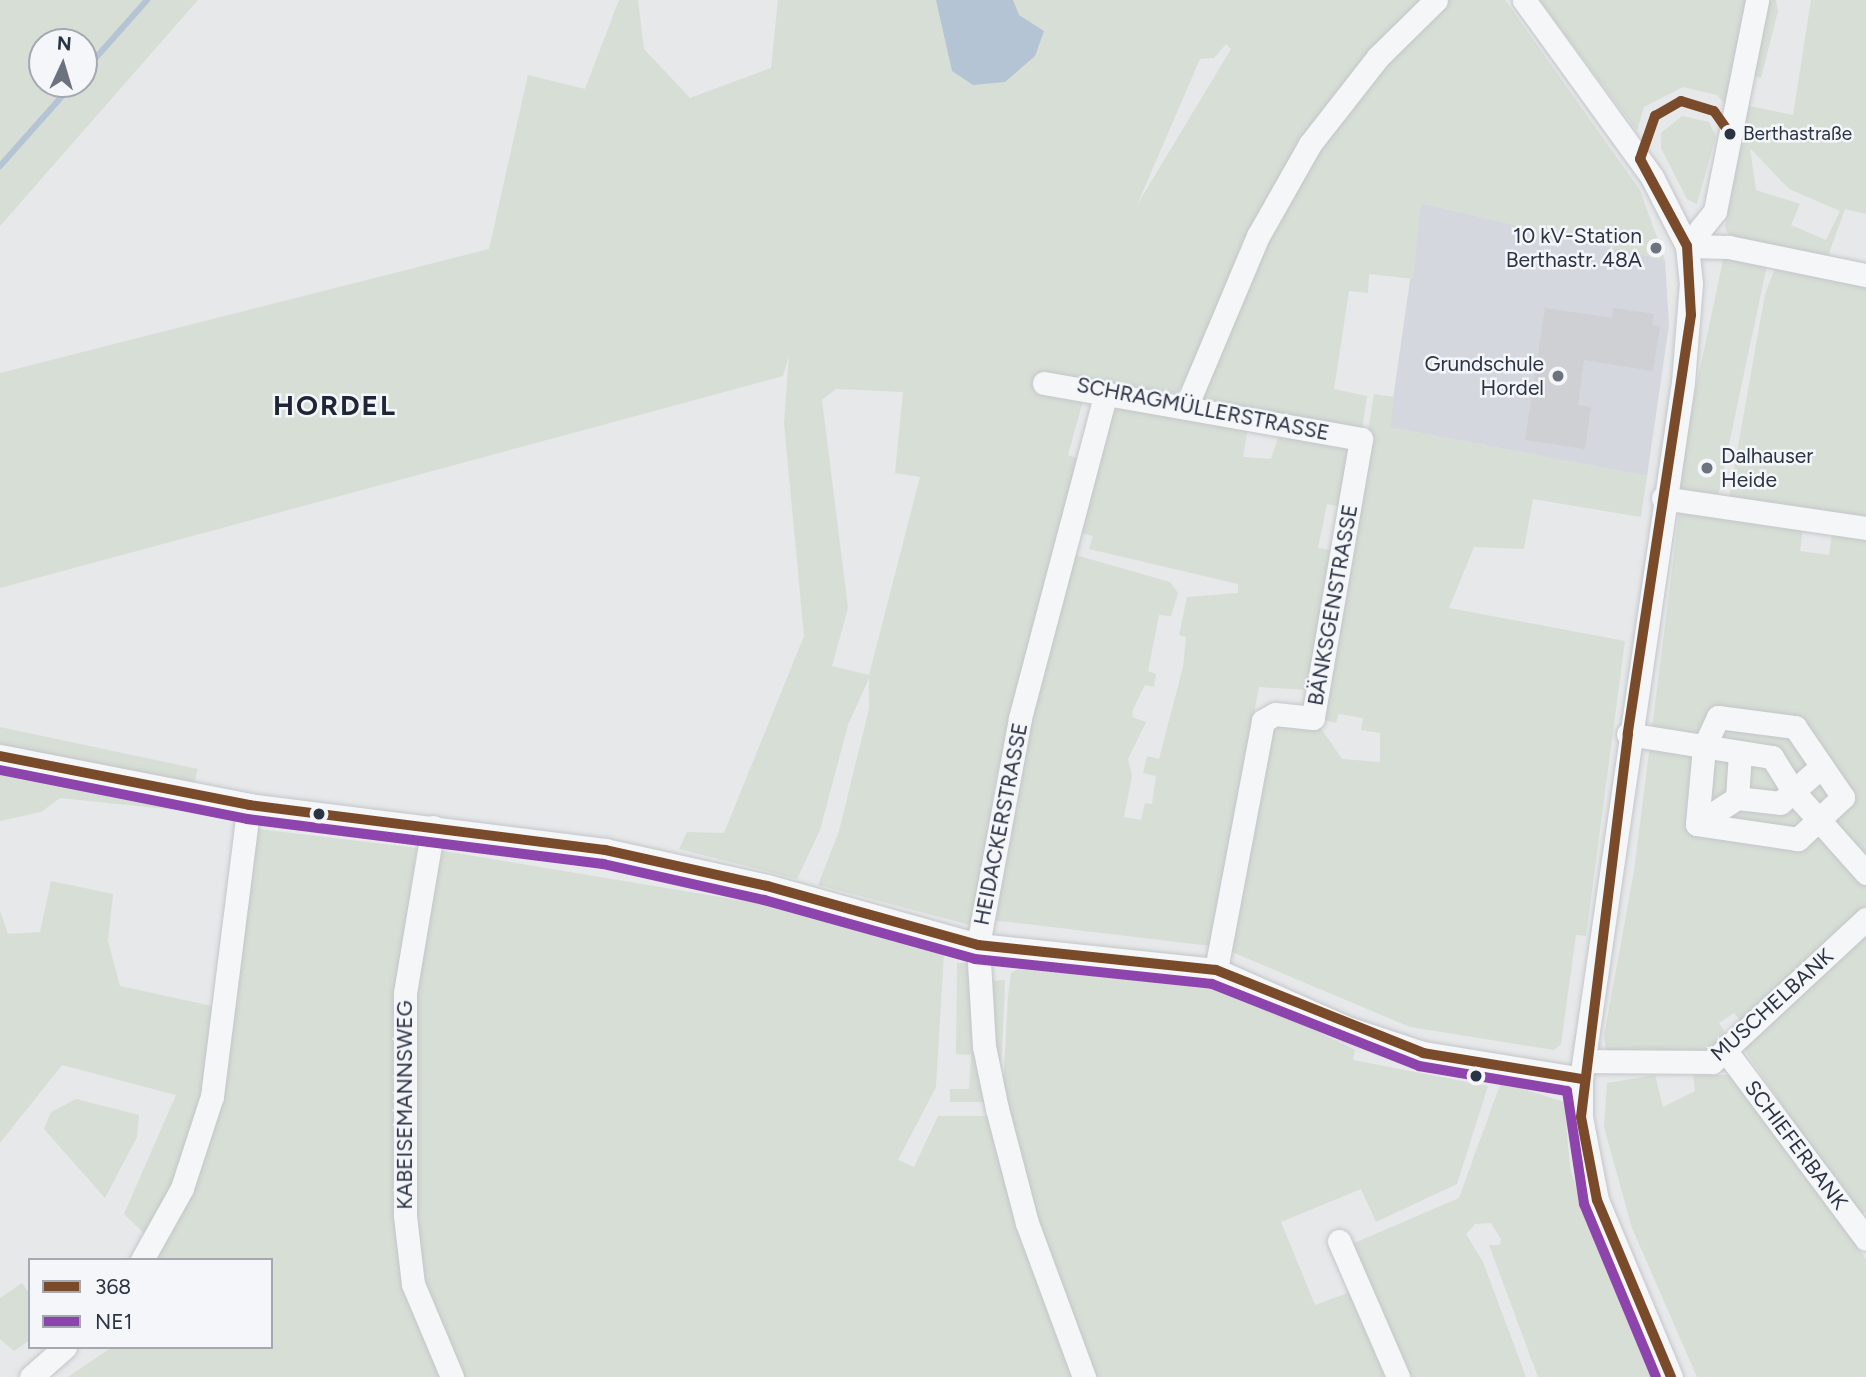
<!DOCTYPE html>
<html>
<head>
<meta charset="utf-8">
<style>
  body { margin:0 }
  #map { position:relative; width:1866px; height:1377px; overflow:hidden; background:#e6e8ea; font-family:Figtree,sans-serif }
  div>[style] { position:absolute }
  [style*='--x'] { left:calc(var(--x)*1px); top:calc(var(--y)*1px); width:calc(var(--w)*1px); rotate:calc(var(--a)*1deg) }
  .built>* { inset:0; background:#d4d7dd }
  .green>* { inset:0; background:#d6ded6; transform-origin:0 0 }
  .water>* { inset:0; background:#b4c4d5 }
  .stream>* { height:6px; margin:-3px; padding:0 3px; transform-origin:3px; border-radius:3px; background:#b4c4d5 }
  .building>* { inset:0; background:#ced0d3 }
  .roads { filter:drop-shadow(0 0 2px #c4c6c8) drop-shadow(0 0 2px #c4c6c8) }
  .minor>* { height:23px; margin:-11.5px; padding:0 11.5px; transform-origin:11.5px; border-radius:11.5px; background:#f5f6f7 }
  .bus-1>* { height:10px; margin:-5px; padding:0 5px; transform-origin:5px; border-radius:5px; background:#7a4b2a }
  .bus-2>* { height:10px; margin:-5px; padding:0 5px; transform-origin:5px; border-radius:5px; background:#8e44ad }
  .dots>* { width:19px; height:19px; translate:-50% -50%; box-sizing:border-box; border:4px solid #f4f6f9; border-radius:50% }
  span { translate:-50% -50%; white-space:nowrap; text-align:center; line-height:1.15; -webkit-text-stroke:5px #f4f6f9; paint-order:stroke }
  .bus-label { font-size:19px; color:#2b3445 }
  .left { translate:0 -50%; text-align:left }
  .poi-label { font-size:21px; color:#2b3445 }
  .right { translate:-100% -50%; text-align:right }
  .street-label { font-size:21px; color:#2b3445 }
  .district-label { font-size:28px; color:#1d2536; font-weight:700; letter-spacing:2px }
  .legend { position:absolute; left:28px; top:1258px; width:245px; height:91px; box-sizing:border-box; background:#f4f6f9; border:2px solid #a4a8b1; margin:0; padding:9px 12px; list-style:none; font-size:21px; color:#2b3445 }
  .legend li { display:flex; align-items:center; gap:14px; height:35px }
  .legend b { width:35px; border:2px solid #a4a8b1 }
  .north { position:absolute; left:28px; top:28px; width:70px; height:70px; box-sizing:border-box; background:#f4f6f9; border:2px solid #a4a8b1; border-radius:50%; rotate:4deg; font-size:19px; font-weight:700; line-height:28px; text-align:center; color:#2b3445 }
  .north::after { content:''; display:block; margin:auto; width:24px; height:32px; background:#6c737f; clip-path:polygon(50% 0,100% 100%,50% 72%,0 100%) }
</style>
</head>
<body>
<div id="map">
  <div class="built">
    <div style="clip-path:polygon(1421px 203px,1665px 260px,1669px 325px,1647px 476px,1389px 427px)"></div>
  </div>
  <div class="green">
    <div style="clip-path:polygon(evenodd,0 0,198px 0,0 226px,0 0,84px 42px,84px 84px,42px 84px,42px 42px,84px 42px)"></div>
    <div style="clip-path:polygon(evenodd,619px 0,638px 0,644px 49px,690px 98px,771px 68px,778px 0,1423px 0,1376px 48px,1177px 393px,1089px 379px,1068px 455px,1080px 459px,996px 778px,974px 926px,818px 885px,839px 831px,869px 709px,869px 678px,848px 725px,820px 830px,797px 879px,679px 849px,687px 832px,724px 833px,804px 636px,784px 423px,789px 355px,783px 376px,0 588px,0 373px,489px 249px,528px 75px,585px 89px,619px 0,1226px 44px,1231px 49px,1137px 205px,1200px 59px,1214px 58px,1226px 44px,619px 0,836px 389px,903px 392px,895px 473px,920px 477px,869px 675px,832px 666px,848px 608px,822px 400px,836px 389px)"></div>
    <div style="clip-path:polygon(1444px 0,1505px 0,1640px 190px,1665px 260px,1421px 203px,1413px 279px,1369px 274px,1368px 293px,1349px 291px,1334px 389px,1367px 396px,1362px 429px,1197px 400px,1275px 222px,1342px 114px)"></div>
    <div style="clip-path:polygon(1539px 0,1747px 0,1727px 106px,1717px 95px,1683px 87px,1644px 107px,1637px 131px)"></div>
    <div style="clip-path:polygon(1767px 0,1776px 0,1778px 11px,1761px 78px,1751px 75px)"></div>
    <div style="clip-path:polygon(evenodd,1811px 0,1866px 0,1866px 214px,1845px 209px,1828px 256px,1729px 236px,1725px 227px,1749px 106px,1793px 115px,1811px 0,1750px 148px,1789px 189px,1840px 211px,1826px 240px,1791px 225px,1800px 204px,1756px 190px,1750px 148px)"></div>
    <div style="clip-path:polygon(1682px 116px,1709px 122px,1716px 136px,1697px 204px,1687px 199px,1661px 148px,1661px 133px)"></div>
    <div style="left:1724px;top:256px;width:44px;height:241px;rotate:12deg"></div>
    <div style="clip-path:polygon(1776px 266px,1866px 283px,1866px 519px,1729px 497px,1765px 294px)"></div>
    <div style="clip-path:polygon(1374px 394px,1394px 397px,1390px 427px,1647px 476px,1641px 517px,1533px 499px,1524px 549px,1474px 547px,1449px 608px,1625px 641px,1586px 936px,1576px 935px,1561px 1044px,1554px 1050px,1410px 1027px,1232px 952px,1271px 724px,1320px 727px,1342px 759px,1380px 762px,1380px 733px,1361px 730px,1363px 718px,1339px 714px,1336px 723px,1321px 719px)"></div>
    <div style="clip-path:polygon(1124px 405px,1248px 427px,1243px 457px,1271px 459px,1280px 432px,1348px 447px,1344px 507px,1327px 504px,1318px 548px,1334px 551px,1310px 690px,1259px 687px,1211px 946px,992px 920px,1022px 754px,1072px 554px,1170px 582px,1178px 593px,1171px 616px,1159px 615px,1148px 671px,1156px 674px,1154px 687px,1145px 685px,1133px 709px,1132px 717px,1146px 722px,1128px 759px,1132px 776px,1124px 817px,1141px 820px,1145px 803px,1152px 804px,1156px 776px,1143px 773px,1147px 756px,1159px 759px,1183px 667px,1186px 637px,1179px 635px,1187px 597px,1238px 593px,1238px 584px,1089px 549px,1093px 536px,1078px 532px,1109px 414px)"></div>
    <div style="clip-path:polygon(1680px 506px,1803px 527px,1800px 551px,1829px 555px,1832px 533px,1866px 537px,1866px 907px,1743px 1024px,1734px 1013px,1719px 1023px,1729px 1039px,1706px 1057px,1607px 1057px,1604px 1036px,1634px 871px)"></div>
    <div style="clip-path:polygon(0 727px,198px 769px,186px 811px,60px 798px,41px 812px,0 821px)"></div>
    <div style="clip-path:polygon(258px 829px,417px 848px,404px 936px,397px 1201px,441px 1377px,68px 1377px,112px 1347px,271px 1347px,271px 1260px,151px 1260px,159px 1248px,124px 1214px,176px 1095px,62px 1065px,0 1143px,0 911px,8px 934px,40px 932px,51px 881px,113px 894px,108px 941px,120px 986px,235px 1011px)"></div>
    <div style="clip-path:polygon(437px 850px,769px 905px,944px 953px,936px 1087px,898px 1160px,914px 1167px,938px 1116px,988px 1116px,1018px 1226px,1075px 1377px,459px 1377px,426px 1294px,411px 1208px,416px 971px)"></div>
    <div style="clip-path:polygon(1866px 928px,1866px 1212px,1857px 1215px,1742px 1046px)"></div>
    <div style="clip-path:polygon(957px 963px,967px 963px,984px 1102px,950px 1102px,950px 1089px,969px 1089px,971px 1055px,956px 1054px)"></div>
    <div style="clip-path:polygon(1018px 969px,1206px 987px,1262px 1005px,1355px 1050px,1353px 1060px,1488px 1086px,1457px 1184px,1376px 1222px,1361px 1189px,1281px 1222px,1315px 1305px,1353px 1291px,1389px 1377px,1094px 1377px,1029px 1196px,1003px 1089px,1008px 997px,1011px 973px)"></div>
    <div style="clip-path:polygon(1005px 980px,1002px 1050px,998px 1078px,991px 981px)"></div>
    <div style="clip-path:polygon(1655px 1075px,1663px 1107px,1695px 1091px,1693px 1075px,1735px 1075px,1809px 1174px,1866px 1259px,1866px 1377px,1697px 1377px,1632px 1228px,1604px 1127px,1607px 1083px)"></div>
    <div style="clip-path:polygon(1501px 1082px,1564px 1102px,1570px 1168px,1586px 1218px,1653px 1377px,1538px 1377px,1489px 1245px,1500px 1245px,1501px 1239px,1491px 1223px,1475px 1224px,1466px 1234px,1483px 1262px,1526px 1377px,1403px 1377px,1352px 1244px,1459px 1198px)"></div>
    <div style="clip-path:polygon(76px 1099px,139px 1115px,137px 1137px,105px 1198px,44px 1129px,51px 1112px)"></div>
    <div style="clip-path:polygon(22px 1283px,30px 1294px,30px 1340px,14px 1351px,0 1339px,0 1298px)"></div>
  </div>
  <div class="water">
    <div style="clip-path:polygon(936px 0,1013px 0,1019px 15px,1044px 31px,1035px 56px,1005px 82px,973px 85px,952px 71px)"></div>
  </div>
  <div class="stream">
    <div style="--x:84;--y:71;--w:95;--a:-48.4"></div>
    <div style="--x:0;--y:166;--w:110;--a:-48.3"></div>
  </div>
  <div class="building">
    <div style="clip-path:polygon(1545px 308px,1612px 318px,1613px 308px,1642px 312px,1654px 314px,1652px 325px,1660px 326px,1653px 371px,1584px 360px,1578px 405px,1591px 407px,1585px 449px,1525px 440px)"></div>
  </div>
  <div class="roads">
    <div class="minor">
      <div style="--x:1524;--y:0;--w:218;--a:54.1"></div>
      <div style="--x:1652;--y:177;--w:77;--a:63.1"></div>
      <div style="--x:1687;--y:246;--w:37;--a:84"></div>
      <div style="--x:1691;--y:283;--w:99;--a:94.6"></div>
      <div style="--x:1683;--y:382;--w:704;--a:98.33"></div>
      <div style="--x:1581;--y:1079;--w:38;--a:90"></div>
      <div style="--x:1581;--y:1117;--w:85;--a:79.1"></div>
      <div style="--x:1597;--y:1200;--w:192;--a:67.3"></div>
      <div style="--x:1687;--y:246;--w:45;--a:-51.3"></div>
      <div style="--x:1715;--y:211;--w:215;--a:-78.7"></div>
      <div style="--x:1687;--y:246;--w:42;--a:1.4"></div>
      <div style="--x:1729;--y:247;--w:140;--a:11.6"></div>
      <div style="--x:1044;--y:383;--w:322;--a:10"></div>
      <div style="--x:1361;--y:439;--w:283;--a:99.8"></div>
      <div style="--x:1313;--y:718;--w:38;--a:-174"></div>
      <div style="--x:1275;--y:714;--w:14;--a:150"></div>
      <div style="--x:1263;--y:721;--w:253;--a:100.7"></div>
      <div style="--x:1186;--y:407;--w:186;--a:-67.2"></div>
      <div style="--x:1258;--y:236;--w:106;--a:-60.5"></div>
      <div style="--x:1310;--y:144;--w:110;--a:-52"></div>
      <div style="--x:1378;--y:57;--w:81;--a:-44.5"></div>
      <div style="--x:1663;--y:498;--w:205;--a:8.4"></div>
      <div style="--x:1718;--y:717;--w:78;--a:7.4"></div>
      <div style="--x:1795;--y:727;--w:85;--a:55.6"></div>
      <div style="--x:1843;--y:797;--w:62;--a:137"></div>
      <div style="--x:1798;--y:839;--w:102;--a:-171.6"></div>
      <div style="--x:1697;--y:824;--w:77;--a:-84.8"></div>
      <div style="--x:1704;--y:747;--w:33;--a:-65"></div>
      <div style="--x:1628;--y:734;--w:146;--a:9.1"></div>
      <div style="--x:1772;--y:757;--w:40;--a:58"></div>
      <div style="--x:1793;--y:791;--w:110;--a:48.3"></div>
      <div style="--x:1740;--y:753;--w:45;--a:93.8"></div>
      <div style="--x:1737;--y:798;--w:43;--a:6.6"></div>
      <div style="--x:1780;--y:803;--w:55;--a:-41.3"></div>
      <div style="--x:0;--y:756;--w:254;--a:11.1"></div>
      <div style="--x:249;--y:805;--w:359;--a:7.2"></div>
      <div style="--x:605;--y:850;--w:166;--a:12.5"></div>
      <div style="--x:767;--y:886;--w:219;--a:15.6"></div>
      <div style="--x:978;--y:945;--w:239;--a:6"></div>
      <div style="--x:1216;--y:970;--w:146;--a:23.8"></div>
      <div style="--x:1350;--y:1029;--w:77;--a:18.2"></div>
      <div style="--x:1423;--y:1053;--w:160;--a:9.3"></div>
      <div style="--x:1697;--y:824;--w:48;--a:-33"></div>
      <div style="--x:433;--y:827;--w:168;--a:99.6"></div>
      <div style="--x:405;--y:993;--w:223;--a:90"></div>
      <div style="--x:405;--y:1216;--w:68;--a:83.3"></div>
      <div style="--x:413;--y:1284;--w:101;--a:67.2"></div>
      <div style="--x:1726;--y:1051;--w:234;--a:53.3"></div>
      <div style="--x:1584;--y:1061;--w:128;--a:0.4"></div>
      <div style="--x:1712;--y:1062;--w:210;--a:-42.9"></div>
      <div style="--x:1339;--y:1241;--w:148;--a:66.5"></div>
      <div style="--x:142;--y:1260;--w:82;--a:-60.9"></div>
      <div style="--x:182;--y:1188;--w:97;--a:-71.9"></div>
      <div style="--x:212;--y:1096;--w:293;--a:-82.8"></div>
      <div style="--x:31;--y:1377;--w:45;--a:-41.4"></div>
      <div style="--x:1084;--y:1377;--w:164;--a:-110.3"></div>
      <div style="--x:1027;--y:1223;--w:118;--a:-104.7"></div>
      <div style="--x:997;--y:1109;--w:64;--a:-101.7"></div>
      <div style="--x:984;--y:1046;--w:101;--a:-93.4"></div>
      <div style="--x:978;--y:945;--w:231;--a:-79.5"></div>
      <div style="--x:1020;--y:718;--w:337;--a:-75.2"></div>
    </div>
  </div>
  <div class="bus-1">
    <div style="--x:1640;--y:159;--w:99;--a:61.6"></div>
    <div style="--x:1687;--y:246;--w:69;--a:86.7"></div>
    <div style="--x:1691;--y:315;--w:424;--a:98.6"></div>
    <div style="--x:1628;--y:734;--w:386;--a:97"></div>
    <div style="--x:1581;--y:1117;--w:85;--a:79.1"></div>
    <div style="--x:1597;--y:1200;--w:192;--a:67.3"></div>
    <div style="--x:1640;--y:159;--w:46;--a:-70.8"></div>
    <div style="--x:1655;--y:116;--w:30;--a:-30"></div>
    <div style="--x:1681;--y:101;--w:34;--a:17"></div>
    <div style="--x:1714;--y:111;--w:28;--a:55"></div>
    <div style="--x:0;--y:756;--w:254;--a:11.1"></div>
    <div style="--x:249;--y:805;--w:359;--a:7.2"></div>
    <div style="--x:605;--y:850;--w:166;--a:12.5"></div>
    <div style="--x:767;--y:886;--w:219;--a:15.6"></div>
    <div style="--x:978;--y:945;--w:239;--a:6"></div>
    <div style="--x:1216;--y:970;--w:223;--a:21.8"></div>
    <div style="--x:1423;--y:1053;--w:160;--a:9.3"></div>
  </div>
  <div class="bus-2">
    <div style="--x:0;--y:770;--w:252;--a:11.2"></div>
    <div style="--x:247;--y:819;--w:359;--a:7.2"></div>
    <div style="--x:603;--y:864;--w:165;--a:12.6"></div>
    <div style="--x:764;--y:900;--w:219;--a:15.6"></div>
    <div style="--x:975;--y:959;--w:238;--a:6"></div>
    <div style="--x:1212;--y:984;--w:223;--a:21.6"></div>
    <div style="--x:1419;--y:1066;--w:150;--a:9.6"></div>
    <div style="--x:1567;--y:1091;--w:114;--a:81.4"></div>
    <div style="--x:1584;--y:1204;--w:187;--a:67.4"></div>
  </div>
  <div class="dots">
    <div style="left:1730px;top:134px;background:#2b3445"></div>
    <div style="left:1656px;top:248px;background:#6c737f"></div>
    <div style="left:1558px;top:376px;background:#6c737f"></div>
    <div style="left:1707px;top:468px;background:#6c737f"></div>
    <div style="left:319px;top:814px;background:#2b3445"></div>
    <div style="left:1476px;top:1076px;background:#2b3445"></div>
  </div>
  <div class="bus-label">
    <span class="left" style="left:1743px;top:134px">Berthastraße</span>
  </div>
  <div class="poi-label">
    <span class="right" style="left:1642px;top:248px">10 kV-Station<br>Berthastr. 48A</span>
    <span class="right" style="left:1544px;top:376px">Grundschule<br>Hordel</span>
    <span class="left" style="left:1721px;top:468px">Dalhauser<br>Heide</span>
  </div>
  <div class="street-label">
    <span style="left:1203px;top:409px;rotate:11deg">SCHRAGMÜLLERSTRASSE</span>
    <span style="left:1333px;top:605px;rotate:-80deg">BÄNKSGENSTRASSE</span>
    <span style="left:1001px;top:824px;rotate:-79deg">HEIDACKERSTRASSE</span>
    <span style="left:1772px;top:1005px;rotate:-42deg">MUSCHELBANK</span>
    <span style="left:405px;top:1105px;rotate:-90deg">KABEISEMANNSWEG</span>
    <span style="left:1796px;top:1145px;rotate:53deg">SCHIEFERBANK</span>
  </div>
  <div class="district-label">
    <span style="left:335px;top:405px">HORDEL</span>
  </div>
  <ul class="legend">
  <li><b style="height:9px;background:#7a4b2a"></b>368</li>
  <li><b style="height:9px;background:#8e44ad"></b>NE1</li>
  </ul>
  <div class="north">N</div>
</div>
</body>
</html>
